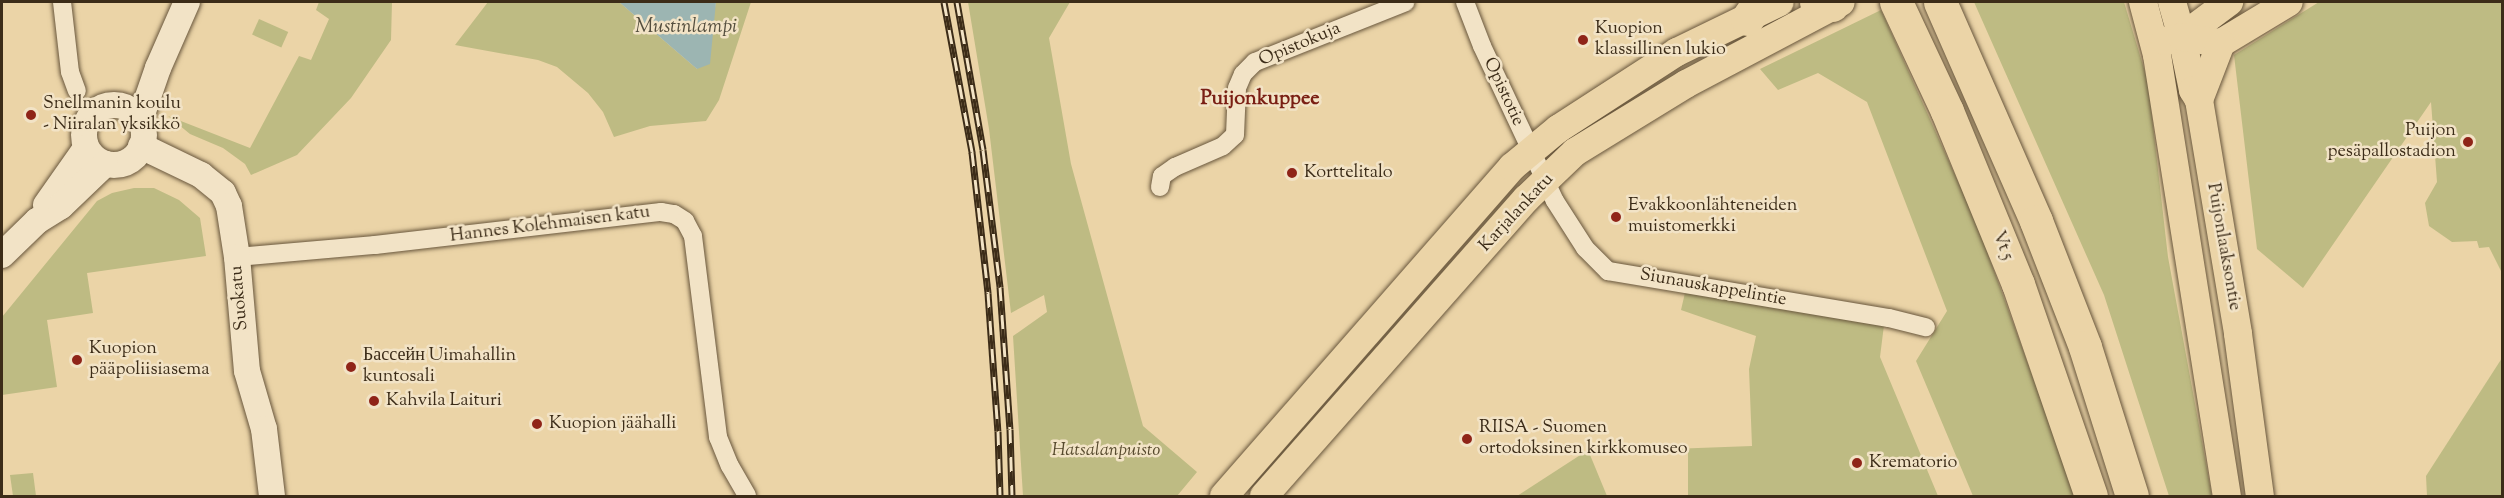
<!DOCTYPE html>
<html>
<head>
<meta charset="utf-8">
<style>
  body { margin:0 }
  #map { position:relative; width:2504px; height:498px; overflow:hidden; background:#ebd4a7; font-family:"Sorts Mill Goudy",serif }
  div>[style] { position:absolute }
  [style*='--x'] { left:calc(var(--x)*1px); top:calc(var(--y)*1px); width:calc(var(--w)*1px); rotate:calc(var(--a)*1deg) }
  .green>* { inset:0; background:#bebb83; transform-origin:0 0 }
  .water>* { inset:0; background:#9cb5b2 }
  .roads { filter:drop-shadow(0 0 2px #68563c) drop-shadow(0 0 2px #68563c) }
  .street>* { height:18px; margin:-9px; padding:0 9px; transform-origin:9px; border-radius:9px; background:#f2e3c6 }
  .secondary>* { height:26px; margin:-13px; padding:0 13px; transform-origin:13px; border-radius:13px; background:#f2e3c6 }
  .secondary>.ring { margin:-13px; padding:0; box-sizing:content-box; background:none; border:26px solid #f2e3c6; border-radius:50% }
  .primary>* { height:28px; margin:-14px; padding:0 14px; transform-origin:14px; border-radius:14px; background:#ebd4a7 }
  .highway>* { height:33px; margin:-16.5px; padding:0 16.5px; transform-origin:16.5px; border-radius:16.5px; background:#ebd4a7 }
  .rail>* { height:7px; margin-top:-3.5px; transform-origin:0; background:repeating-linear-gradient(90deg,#f2e3c6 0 14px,#3c2c18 0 28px); box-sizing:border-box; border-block:2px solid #3c2c18 }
  .dots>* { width:16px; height:16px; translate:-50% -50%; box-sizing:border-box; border:3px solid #f2e3c6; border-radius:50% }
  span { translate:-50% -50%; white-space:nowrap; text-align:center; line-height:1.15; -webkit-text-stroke:5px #f2e3c6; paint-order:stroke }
  .poi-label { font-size:18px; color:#3c2c18 }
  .left { translate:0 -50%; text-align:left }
  .right { translate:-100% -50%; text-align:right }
  .street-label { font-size:18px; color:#3c2c18 }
  .park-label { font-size:18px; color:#56492d; font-style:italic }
  .water-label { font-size:20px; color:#544e3e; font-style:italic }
  .neighbourhood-label { font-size:20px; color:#7a1f14; font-weight:700 }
  .frame { position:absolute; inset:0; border:3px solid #3c2c18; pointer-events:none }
</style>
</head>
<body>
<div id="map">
  <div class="green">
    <div style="clip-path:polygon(319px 2px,392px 2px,391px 40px,351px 98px,297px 155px,251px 175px,245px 164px,223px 148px,190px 134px,168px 116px,250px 148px,299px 56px,311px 60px,329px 19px,316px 10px)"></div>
    <div style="clip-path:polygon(488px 2px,619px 2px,697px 69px,712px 25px,716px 2px,751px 2px,719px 100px,706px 121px,650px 126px,614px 137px,603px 112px,588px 93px,557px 67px,538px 60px,455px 45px)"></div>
    <div style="clip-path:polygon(968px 2px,1070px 2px,1049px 38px,1071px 164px,1143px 426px,1197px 472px,1177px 496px,1023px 496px,1013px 336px,1047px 312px,1044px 295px,1011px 313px,989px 129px)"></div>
    <div style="clip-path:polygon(1974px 2px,2124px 2px,2148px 82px,2168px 257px,2212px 496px,2169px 496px,2104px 295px)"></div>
    <div style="clip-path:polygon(2319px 2px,2502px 2px,2502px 273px,2489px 247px,2479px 248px,2477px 241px,2452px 242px,2429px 226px,2425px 203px,2437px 182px,2431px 102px,2303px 288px,2257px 249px,2234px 55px)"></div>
    <div style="clip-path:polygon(1881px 10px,1977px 224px,2076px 496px,1973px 496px,1916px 361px,1947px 311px,1867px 102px,1818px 73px,1778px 90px,1760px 69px)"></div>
    <div style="left:259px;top:19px;width:32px;height:17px;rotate:24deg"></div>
    <div style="clip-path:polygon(134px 188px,154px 188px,179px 200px,200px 218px,206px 256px,87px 273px,93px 313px,47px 320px,57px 387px,2px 395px,2px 317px,97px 201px,112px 193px)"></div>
    <div style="clip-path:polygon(1687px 284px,1885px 317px,1880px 357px,1938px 496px,1688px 496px,1688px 450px,1644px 450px,1752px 446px,1749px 369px,1756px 336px,1681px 310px)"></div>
    <div style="clip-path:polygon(2502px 358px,2502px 496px,2427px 496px,2426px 476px)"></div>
    <div style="clip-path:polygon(1588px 450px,1607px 496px,1517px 496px)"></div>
    <div style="clip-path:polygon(33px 473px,36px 496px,13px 496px,10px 475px)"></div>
  </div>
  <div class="water">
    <div style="clip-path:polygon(619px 2px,716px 2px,710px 64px,697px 69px)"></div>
  </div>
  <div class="roads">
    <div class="street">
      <div style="--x:62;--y:2;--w:70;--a:83.5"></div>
      <div style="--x:70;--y:72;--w:20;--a:70"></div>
      <div style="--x:1465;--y:2;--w:47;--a:68.9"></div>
      <div style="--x:1482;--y:46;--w:171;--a:64.8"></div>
      <div style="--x:1555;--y:201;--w:56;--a:57.4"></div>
      <div style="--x:1585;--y:248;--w:33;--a:45"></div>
      <div style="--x:1608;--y:271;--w:285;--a:9.5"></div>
      <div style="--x:1889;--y:318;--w:38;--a:14"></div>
      <div style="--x:1160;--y:187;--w:11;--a:-80"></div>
      <div style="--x:1162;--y:176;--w:16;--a:-35"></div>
      <div style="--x:1175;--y:167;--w:52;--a:-23.6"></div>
      <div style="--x:1223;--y:146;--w:16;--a:-43"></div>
      <div style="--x:1235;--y:135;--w:47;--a:-87.6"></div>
      <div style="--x:1237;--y:88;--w:15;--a:-67"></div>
      <div style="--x:1243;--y:74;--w:17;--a:-45"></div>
      <div style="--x:1255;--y:62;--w:162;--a:-21.7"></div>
      <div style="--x:237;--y:257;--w:139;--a:-5"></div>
      <div style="--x:375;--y:245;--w:288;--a:-6.6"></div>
      <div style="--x:661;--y:212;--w:13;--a:9"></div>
      <div style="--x:674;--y:214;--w:13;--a:32"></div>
      <div style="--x:685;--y:221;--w:17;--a:62"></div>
      <div style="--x:693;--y:236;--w:203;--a:82.9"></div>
      <div style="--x:718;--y:437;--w:31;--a:68"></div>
      <div style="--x:730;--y:466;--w:34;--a:60"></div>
    </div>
    <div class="secondary">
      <div class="ring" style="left:84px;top:105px;width:34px;height:34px"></div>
      <div style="--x:140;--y:120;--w:55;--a:-70.9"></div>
      <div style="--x:158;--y:68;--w:72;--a:-66.3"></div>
      <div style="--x:141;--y:146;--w:67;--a:25.8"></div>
      <div style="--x:201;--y:175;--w:28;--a:39"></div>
      <div style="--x:223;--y:193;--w:14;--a:65"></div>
      <div style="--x:229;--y:206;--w:52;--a:81.1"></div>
      <div style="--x:237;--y:257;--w:114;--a:85"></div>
      <div style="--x:247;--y:371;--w:60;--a:73.7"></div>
      <div style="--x:264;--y:429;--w:67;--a:83.2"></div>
      <div style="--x:46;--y:205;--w:70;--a:-54.9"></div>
      <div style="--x:2;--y:255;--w:49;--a:-44.2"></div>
      <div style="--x:37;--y:221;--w:28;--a:-32"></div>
      <div style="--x:61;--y:206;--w:61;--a:-43.7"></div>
    </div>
    <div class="primary">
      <div style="--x:2143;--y:2;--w:55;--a:75.2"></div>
      <div style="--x:2157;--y:55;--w:447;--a:81"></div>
      <div style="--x:2172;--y:2;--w:36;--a:74"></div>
      <div style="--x:2182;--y:37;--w:54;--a:78.3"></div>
      <div style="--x:2193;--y:90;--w:12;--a:59"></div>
      <div style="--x:2199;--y:100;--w:237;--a:80.5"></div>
      <div style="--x:2238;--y:334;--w:163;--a:82.3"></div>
      <div style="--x:2182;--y:37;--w:59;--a:-36.7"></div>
      <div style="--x:2165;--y:41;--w:17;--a:-13"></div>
      <div style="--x:2182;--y:37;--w:39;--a:9"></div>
      <div style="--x:2221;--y:43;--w:79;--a:-31.1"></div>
      <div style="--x:2199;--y:100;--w:61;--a:-68.9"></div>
      <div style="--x:1224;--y:496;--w:437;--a:-48.8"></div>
      <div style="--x:1512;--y:167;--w:60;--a:-39.6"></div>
      <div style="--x:1558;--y:129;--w:142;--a:-32.9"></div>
      <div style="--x:1677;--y:52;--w:114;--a:-25.9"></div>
      <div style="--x:1264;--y:496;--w:396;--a:-48.6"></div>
      <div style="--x:1526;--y:199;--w:68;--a:-43.8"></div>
      <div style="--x:1575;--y:152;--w:130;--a:-31.5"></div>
      <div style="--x:1686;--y:84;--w:175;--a:-27.9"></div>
    </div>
    <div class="highway">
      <div style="--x:1816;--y:2;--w:5;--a:37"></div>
      <div style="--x:1820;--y:5;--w:12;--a:0"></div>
      <div style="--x:1896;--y:2;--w:120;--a:64.9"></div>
      <div style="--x:1947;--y:111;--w:187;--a:67.7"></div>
      <div style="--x:2018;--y:284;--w:224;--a:71"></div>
      <div style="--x:1940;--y:2;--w:239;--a:66.3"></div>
      <div style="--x:2036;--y:221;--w:135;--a:68.7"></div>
      <div style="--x:2085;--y:347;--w:156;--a:72.5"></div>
      <div style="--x:1747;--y:19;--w:21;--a:-55"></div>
    </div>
  </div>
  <div class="rail">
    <div style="--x:944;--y:2;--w:153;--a:79.4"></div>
    <div style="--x:972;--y:152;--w:142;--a:83.5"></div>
    <div style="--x:988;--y:293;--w:138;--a:85.9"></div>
    <div style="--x:998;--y:431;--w:65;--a:88.2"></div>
    <div style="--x:957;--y:2;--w:150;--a:80"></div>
    <div style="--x:983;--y:150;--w:138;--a:82.9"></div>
    <div style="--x:1000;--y:287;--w:142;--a:86"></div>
    <div style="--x:1010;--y:429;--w:67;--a:88.3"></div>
  </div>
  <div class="dots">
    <div style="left:1583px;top:40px;background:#8f2418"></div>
    <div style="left:31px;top:115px;background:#8f2418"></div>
    <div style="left:2468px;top:142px;background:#8f2418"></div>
    <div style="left:1292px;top:173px;background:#8f2418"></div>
    <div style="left:1616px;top:217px;background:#8f2418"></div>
    <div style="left:77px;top:360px;background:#8f2418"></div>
    <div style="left:351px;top:367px;background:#8f2418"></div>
    <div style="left:374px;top:401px;background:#8f2418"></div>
    <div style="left:537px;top:424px;background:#8f2418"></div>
    <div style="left:1467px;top:439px;background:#8f2418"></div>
    <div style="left:1857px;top:463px;background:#8f2418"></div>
  </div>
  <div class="poi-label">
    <span class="left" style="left:1595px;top:40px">Kuopion<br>klassillinen lukio</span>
    <span class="left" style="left:43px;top:115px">Snellmanin koulu<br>- Niiralan yksikkö</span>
    <span class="right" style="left:2456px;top:142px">Puijon<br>pesäpallostadion</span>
    <span class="left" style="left:1304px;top:173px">Korttelitalo</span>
    <span class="left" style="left:1628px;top:217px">Evakkoonlähteneiden<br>muistomerkki</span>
    <span class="left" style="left:89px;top:360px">Kuopion<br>pääpoliisiasema</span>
    <span class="left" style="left:363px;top:367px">Бассейн Uimahallin<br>kuntosali</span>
    <span class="left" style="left:386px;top:401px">Kahvila Laituri</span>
    <span class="left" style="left:549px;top:424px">Kuopion jäähalli</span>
    <span class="left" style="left:1479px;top:439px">RIISA - Suomen<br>ortodoksinen kirkkomuseo</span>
    <span class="left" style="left:1869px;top:463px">Krematorio</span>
  </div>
  <div class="street-label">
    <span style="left:1300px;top:45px;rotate:-23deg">Opistokuja</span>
    <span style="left:1503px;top:92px;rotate:65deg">Opistotie</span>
    <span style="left:1517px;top:213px;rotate:-47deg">Karjalankatu</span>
    <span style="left:550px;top:225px;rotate:-7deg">Hannes Kolehmaisen katu</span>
    <span style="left:2002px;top:246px;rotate:68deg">Vt 5</span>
    <span style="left:2223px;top:247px;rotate:80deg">Puijonlaaksontie</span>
    <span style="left:1713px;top:288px;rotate:10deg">Siunauskappelintie</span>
    <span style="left:240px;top:298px;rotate:-95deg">Suokatu</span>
  </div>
  <div class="park-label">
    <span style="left:1106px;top:451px">Hatsalanpuisto</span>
  </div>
  <div class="water-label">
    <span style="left:686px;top:27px">Mustinlampi</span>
  </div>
  <div class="neighbourhood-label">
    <span style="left:1260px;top:99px">Puijonkuppee</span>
  </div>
  <div class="frame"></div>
</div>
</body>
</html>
